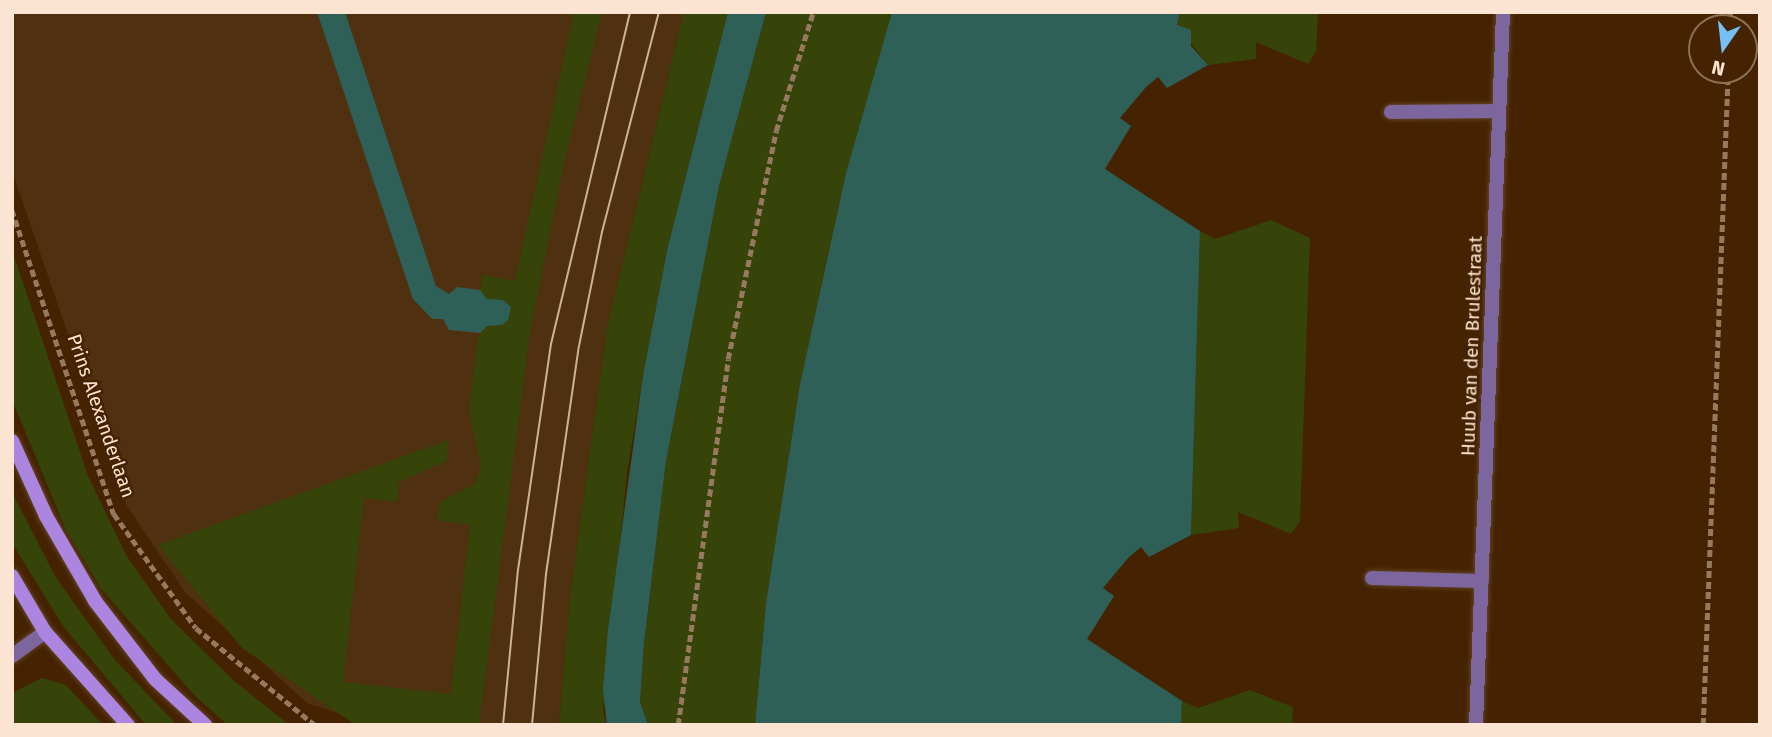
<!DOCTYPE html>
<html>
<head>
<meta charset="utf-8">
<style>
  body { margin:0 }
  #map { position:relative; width:1772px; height:737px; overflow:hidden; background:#452300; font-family:"Fira Sans",sans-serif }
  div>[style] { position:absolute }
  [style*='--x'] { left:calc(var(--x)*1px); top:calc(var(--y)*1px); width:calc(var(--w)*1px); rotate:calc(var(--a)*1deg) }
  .built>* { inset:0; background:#4f3010 }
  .green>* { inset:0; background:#364409 }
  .water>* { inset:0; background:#2f6058 }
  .path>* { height:4.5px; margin-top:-2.25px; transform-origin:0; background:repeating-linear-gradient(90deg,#96795e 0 7px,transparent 0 10.5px) }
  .roads { filter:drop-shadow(0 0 2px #624222) drop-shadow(0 0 2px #624222) }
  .lane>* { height:14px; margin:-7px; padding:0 7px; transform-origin:7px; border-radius:7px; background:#7d669e }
  .street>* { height:14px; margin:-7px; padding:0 7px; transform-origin:7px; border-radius:7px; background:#7d669e }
  .secondary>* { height:14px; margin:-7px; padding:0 7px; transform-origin:7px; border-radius:7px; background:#ab85df }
  .tram>* { height:2px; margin:-1px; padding:0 1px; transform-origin:1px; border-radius:1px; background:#cbb29b }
  span { translate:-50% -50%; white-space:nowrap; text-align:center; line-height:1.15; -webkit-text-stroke:5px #452300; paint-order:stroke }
  .street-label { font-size:19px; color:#fbe5d2 }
  .frame { position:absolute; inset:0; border:14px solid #fbe5d2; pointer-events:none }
  .north { position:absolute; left:1688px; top:14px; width:70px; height:70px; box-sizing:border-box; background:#452300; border:2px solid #8e7154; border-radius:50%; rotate:194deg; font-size:19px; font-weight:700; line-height:28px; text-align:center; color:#fbe5d2 }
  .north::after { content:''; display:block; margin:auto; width:24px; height:32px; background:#76c0f7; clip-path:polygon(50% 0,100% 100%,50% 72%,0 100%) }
</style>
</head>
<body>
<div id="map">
  <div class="built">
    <div style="clip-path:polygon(12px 12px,684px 12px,607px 327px,570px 597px,559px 725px,479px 725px,500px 556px,471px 725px,374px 725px,307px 703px,185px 592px,127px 506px,12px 171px)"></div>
  </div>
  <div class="green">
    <div style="clip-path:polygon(574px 12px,602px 12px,566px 154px,530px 333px,479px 725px,356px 725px,242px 648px,158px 545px,448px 440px,447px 461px,399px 482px,397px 502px,364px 498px,343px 682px,451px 694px,470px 525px,437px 520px,440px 502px,475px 484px,481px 467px,469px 411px,478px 336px,487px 326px,502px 325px,503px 300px,487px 299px,480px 290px,483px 275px,515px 281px)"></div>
    <div style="clip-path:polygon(684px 12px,728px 12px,668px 246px,643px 375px,627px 473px,603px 711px,607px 725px,559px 725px,570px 597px,607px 327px)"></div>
    <div style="clip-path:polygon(766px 12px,892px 12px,846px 173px,800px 384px,766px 603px,755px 725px,648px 725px,640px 702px,644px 643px,666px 461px,719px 186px)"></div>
    <div style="clip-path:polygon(1180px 12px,1318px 12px,1316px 51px,1308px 64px,1256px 42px,1256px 59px,1208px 65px,1177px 25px)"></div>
    <div style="clip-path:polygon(1271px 220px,1310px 238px,1300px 521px,1291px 534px,1238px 512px,1239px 528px,1191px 535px,1200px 231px,1215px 239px)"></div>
    <div style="clip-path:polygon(12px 250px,88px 476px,126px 555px,170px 618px,234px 681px,289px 725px,228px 725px,196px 697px,102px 590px,66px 530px,12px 400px)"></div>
    <div style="clip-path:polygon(12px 492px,55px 576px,81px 613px,115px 660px,177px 725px,146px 725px,63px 626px,12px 543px)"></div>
    <div style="clip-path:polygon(42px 678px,66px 685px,103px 725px,12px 725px,12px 693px)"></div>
    <div style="clip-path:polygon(1250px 690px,1293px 707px,1292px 725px,1181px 725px,1182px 701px,1198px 708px)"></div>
  </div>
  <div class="water">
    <div style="clip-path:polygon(317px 12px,345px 12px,436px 286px,449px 294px,457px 287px,480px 290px,487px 299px,503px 300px,511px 307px,508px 320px,502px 325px,487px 326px,480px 333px,449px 330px,443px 319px,432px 319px,413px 299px)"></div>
    <div style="clip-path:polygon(728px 12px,766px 12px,719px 186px,666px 461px,644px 643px,640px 702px,648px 725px,607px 725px,603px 690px,608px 630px,643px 375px,668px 246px)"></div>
    <div style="clip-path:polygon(892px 12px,1180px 12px,1177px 25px,1191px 30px,1191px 46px,1208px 65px,1167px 88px,1158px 77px,1146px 87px,1120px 118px,1131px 126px,1105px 169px,1200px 231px,1191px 535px,1149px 557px,1141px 547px,1129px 557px,1103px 588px,1114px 596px,1087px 639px,1182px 701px,1181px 725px,755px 725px,766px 603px,800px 384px,846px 173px)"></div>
  </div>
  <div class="path">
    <div style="--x:1729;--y:28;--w:16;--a:-86"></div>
    <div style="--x:12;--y:210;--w:321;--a:71.5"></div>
    <div style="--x:114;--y:514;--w:140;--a:54.3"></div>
    <div style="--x:196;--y:628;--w:154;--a:39.2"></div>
    <div style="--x:678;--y:725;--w:369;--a:-82.2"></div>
    <div style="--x:728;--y:359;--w:233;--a:-78.1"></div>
    <div style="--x:776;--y:131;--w:125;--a:-72.7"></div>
    <div style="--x:1703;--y:725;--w:655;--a:-87.81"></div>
  </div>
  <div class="roads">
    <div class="lane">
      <div style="--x:1391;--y:112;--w:108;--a:-0.5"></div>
      <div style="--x:1372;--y:578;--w:110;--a:1.6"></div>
      <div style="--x:12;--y:656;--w:41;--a:-36"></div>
    </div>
    <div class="street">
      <div style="--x:1476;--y:725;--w:714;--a:-87.83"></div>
    </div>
    <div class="secondary">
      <div style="--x:12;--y:441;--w:82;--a:65.6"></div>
      <div style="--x:46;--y:516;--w:98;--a:60"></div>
      <div style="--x:95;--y:601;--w:98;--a:52.4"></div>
      <div style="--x:155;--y:679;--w:68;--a:42.6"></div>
      <div style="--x:12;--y:576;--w:65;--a:59.5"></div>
      <div style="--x:45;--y:632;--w:125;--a:48.3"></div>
    </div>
  </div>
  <div class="tram">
    <div style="--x:503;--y:725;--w:156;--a:-84.5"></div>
    <div style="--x:518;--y:570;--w:228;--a:-81.7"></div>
    <div style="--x:551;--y:344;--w:341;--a:-76.6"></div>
    <div style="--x:532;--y:725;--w:152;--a:-84.7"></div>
    <div style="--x:546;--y:574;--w:230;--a:-81.8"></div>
    <div style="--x:579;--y:346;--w:116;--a:-78.6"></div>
    <div style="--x:602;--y:232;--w:227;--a:-75.5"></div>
  </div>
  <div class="street-label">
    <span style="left:1472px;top:346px;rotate:-88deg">Huub van den Brulestraat</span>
    <span style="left:101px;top:416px;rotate:71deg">Prins Alexanderlaan</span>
  </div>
  <div class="frame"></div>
  <div class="north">N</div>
</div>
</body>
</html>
